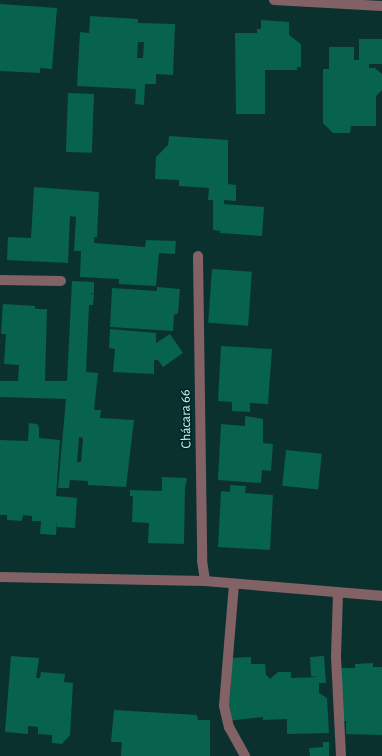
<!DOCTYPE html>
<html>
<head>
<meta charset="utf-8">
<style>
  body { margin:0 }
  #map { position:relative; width:382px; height:756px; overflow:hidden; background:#0b312f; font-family:"Alegreya Sans",sans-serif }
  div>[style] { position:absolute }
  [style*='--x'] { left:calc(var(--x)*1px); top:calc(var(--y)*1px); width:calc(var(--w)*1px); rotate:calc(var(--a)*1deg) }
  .building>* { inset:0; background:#07624e; transform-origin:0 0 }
  .minor>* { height:10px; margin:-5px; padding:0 5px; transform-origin:5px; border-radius:5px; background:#826265 }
  .tertiary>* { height:10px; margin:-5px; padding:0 5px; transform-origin:5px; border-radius:5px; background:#826265 }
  span { translate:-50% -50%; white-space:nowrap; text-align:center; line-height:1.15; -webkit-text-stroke:3.5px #002726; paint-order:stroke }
  .street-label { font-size:14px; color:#c6faf7 }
</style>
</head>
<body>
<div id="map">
  <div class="building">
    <div style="clip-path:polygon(0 4px,57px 8px,52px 69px,40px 68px,40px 73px,0 71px)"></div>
    <div style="clip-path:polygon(evenodd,90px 16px,138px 19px,138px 23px,175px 24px,173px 75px,156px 74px,156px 84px,145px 84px,144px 105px,135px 104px,136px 89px,77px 86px,80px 32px,89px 33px,90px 16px,138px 42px,144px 42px,143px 58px,137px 58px,138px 42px)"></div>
    <div style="clip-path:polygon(261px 20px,289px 22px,289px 35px,301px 44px,301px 67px,297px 67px,297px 70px,265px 70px,265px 114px,236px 114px,235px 33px,257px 33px,257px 29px,261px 29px)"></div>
    <div style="clip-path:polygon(359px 39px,382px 39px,382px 64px,369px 64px,369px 68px,375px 68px,382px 74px,382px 90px,376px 96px,376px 126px,351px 126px,350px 133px,333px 133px,323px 123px,323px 69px,329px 69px,329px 47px,354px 47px,354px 60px,359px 60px)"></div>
    <div style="left:68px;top:93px;width:26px;height:59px;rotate:2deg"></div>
    <div style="clip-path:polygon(169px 136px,228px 140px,228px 184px,236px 185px,236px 201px,224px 200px,224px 204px,264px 207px,262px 236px,220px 233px,220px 231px,213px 230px,213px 200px,208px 200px,209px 188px,179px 186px,179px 180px,155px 179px,156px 157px,168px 145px)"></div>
    <div style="clip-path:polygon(34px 187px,99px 192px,97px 237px,94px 237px,94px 243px,145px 247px,146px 240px,176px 241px,175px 254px,159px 253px,156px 286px,119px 284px,119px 279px,80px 277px,81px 251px,74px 251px,76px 217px,70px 216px,68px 263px,7px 260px,8px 237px,31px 238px)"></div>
    <div style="left:212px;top:269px;width:40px;height:54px;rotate:4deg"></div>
    <div style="clip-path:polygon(evenodd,72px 281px,94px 282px,94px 293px,90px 294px,94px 294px,93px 305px,89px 305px,86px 372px,98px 373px,94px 410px,101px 410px,100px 418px,134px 420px,126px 487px,88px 485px,88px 481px,70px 480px,69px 488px,58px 488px,66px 399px,0 397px,0 381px,18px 381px,19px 365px,4px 364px,6px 334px,1px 334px,3px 304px,35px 306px,35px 309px,47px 309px,45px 381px,67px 381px,72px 281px,79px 437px,83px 438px,81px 462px,77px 462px,79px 437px)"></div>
    <div style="clip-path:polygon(157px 287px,180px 289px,178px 313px,174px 315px,173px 331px,110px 327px,112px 288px,157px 291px)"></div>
    <div style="clip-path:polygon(110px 329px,156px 333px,156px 343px,170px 334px,183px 353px,163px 367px,158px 360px,154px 360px,154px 374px,113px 372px,115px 349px,109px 348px)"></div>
    <div style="clip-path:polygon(221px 346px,272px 349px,268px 404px,250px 403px,250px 412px,232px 411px,232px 402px,218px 401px)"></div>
    <div style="clip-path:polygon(245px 416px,263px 419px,263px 443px,273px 444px,271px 471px,262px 470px,261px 483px,218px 480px,221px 424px,245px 426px)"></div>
    <div style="clip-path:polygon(29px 423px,37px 424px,39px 427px,39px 438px,60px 440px,56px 496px,77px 498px,75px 528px,57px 527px,57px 520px,56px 535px,40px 534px,41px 521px,32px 521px,32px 516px,23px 515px,22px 521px,7px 520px,7px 515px,0 515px,0 440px,28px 441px)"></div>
    <div style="left:286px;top:450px;width:36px;height:36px;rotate:6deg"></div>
    <div style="clip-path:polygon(162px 477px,187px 478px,185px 488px,184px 544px,148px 543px,149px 523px,132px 522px,133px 496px,130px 496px,130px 490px,162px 491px)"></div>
    <div style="clip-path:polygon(230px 485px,246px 486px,245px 493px,273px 495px,270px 550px,218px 547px,221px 491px,230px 492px)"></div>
    <div style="clip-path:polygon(11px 656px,39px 658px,36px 678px,40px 678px,41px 672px,65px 674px,64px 682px,73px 683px,70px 735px,62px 744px,52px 743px,52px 735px,38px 734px,38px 727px,28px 726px,28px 734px,5px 732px)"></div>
    <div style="clip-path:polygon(324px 656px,326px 683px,319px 683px,319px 693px,327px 698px,329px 733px,287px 734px,287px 719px,263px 720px,263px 717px,227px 721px,226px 698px,230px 698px,231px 681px,230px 658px,251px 657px,251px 664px,265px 664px,266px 675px,270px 679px,278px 672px,291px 672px,291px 678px,317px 677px,311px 676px,310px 657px)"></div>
    <div style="clip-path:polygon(373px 663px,373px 667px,382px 667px,382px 735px,346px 734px,346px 721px,343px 721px,341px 668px,355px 668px,355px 664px)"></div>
    <div style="clip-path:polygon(114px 710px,197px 715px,198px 720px,210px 720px,210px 756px,121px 756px,122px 742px,111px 742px)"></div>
    <div style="clip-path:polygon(323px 742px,329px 742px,329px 756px,310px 756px,309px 748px,323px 747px)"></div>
  </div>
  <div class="minor">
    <div style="--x:274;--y:0;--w:108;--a:3.2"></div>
    <div style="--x:198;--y:256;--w:305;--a:89.2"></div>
    <div style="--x:202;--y:561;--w:20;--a:81"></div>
    <div style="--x:0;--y:280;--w:61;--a:0.9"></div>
    <div style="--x:234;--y:584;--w:122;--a:94.7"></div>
    <div style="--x:224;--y:706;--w:22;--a:77"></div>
    <div style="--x:229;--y:727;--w:33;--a:61"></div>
    <div style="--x:338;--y:593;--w:64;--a:91.8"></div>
    <div style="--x:336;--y:657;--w:99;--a:87.1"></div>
  </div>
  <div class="tertiary">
    <div style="--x:0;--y:577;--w:205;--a:1.1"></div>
    <div style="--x:205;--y:581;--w:178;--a:4.8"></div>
  </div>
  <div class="street-label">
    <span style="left:186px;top:419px;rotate:-91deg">Chácara 66</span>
  </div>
</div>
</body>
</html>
